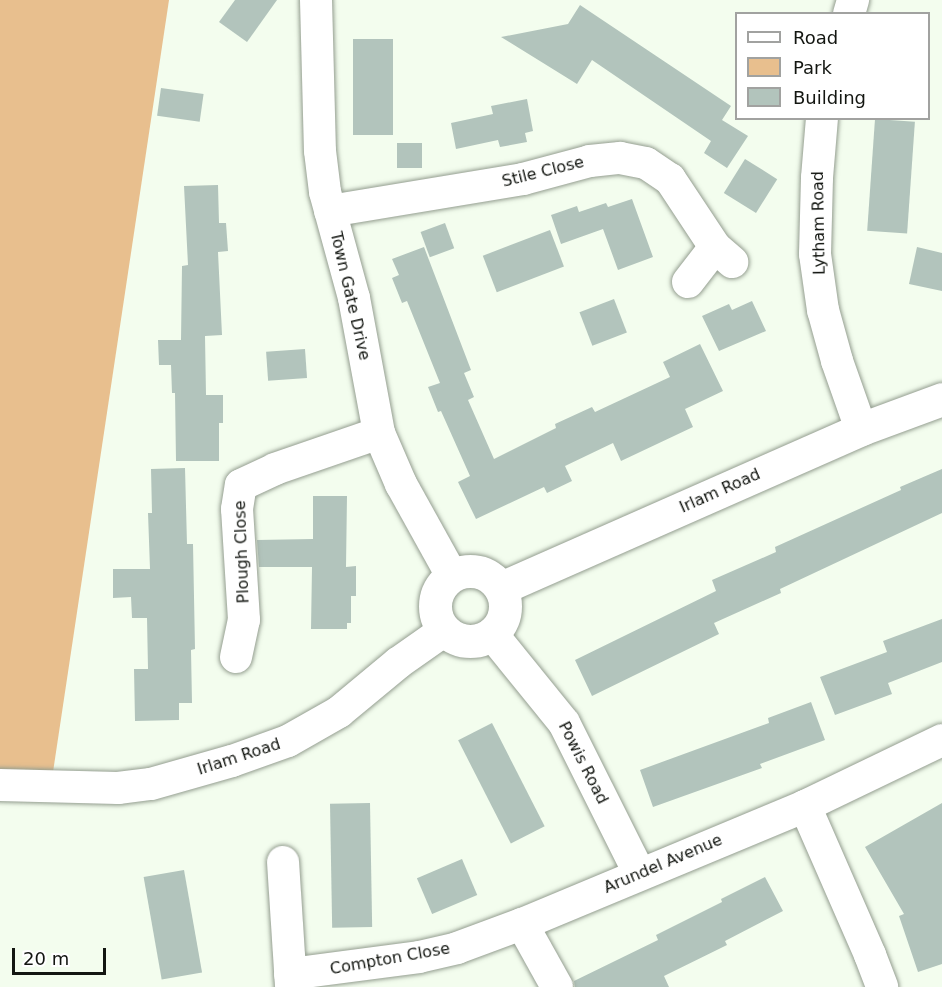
<!DOCTYPE html>
<html>
<head>
<meta charset="utf-8">
<style>
  body { margin:0 }
  #map { position:relative; width:942px; height:987px; overflow:hidden; background:#f3fdee; font-family:"DejaVu Sans",sans-serif }
  div>[style] { position:absolute }
  [style*='--x'] { left:calc(var(--x)*1px); top:calc(var(--y)*1px); width:calc(var(--w)*1px); rotate:calc(var(--a)*1deg) }
  .green>* { inset:0; background:#e8bf8e }
  .building>* { inset:0; background:#b2c4bc; transform-origin:0 0 }
  .roads { filter:drop-shadow(0 0 2px #949e90) drop-shadow(0 0 2px #949e90) }
  .minor>* { height:32px; margin:-16px; padding:0 16px; transform-origin:16px; border-radius:16px; background:#fff }
  .tertiary>* { height:33px; margin:-16.5px; padding:0 16.5px; transform-origin:16.5px; border-radius:16.5px; background:#fff }
  .tertiary>.ring { margin:-16.5px; padding:0; box-sizing:content-box; background:none; border:33px solid #fff; border-radius:50% }
  span { translate:-50% -50%; white-space:nowrap; text-align:center; line-height:1.15; -webkit-text-stroke:6px #fff; paint-order:stroke }
  .street-label { font-size:16px; color:#131611 }
  .legend { position:absolute; left:735px; top:12px; width:195px; height:108px; box-sizing:border-box; background:#fff; border:2px solid #a1a2a0; margin:0; padding:8px 10px; list-style:none; font-size:18px; color:#131611 }
  .legend li { display:flex; align-items:center; gap:12px; height:30px }
  .legend b { width:30px; border:2px solid #a1a2a0 }
  .scale { position:absolute; left:12px; top:948px; width:94px; height:27px; box-sizing:border-box; border:3px solid #131611; border-top:0; padding-left:8px; font-size:18px; line-height:21px; white-space:nowrap; color:#131611; -webkit-text-stroke:4px #fff; paint-order:stroke }
</style>
</head>
<body>
<div id="map">
  <div class="green">
    <div style="clip-path:polygon(0 0,169px 0,50px 792px,0 791px)"></div>
  </div>
  <div class="building">
    <div style="clip-path:polygon(235px 0,277px 0,247px 42px,219px 22px)"></div>
    <div style="clip-path:polygon(580px 5px,731px 106px,722px 120px,748px 136px,727px 168px,704px 153px,711px 141px,592px 60px,577px 84px,501px 37px,568px 24px)"></div>
    <div style="left:353px;top:39px;width:40px;height:96px"></div>
    <div style="left:161px;top:88px;width:43px;height:28px;rotate:8deg"></div>
    <div style="clip-path:polygon(527px 99px,533px 131px,525px 133px,527px 142px,500px 147px,498px 140px,456px 149px,451px 123px,493px 114px,491px 106px)"></div>
    <div style="left:875px;top:119px;width:40px;height:112px;rotate:4deg"></div>
    <div style="left:397px;top:143px;width:25px;height:25px"></div>
    <div style="left:745px;top:159px;width:38px;height:40px;rotate:32deg"></div>
    <div style="clip-path:polygon(218px 185px,219px 223px,226px 223px,228px 251px,218px 252px,222px 335px,205px 336px,206px 395px,223px 395px,223px 423px,219px 423px,219px 461px,176px 461px,175px 393px,172px 393px,171px 365px,159px 365px,158px 340px,181px 340px,182px 266px,188px 265px,184px 186px)"></div>
    <div style="clip-path:polygon(632px 199px,653px 257px,618px 270px,603px 229px,561px 244px,551px 215px,577px 206px,579px 212px,606px 203px,608px 207px)"></div>
    <div style="left:445px;top:223px;width:27px;height:26px;rotate:70deg"></div>
    <div style="left:550px;top:230px;width:39px;height:72px;rotate:69deg"></div>
    <div style="clip-path:polygon(424px 247px,471px 370px,464px 373px,474px 397px,468px 400px,494px 459px,556px 428px,555px 424px,592px 407px,595px 412px,670px 377px,663px 362px,700px 344px,723px 391px,685px 409px,693px 427px,621px 461px,613px 443px,565px 466px,572px 481px,547px 493px,544px 487px,476px 519px,458px 482px,470px 476px,441px 411px,438px 412px,428px 387px,440px 383px,407px 301px,402px 303px,392px 278px,399px 275px,392px 259px)"></div>
    <div style="clip-path:polygon(917px 247px,942px 253px,942px 291px,909px 284px)"></div>
    <div style="left:614px;top:299px;width:36px;height:37px;rotate:69deg"></div>
    <div style="clip-path:polygon(752px 301px,766px 331px,719px 351px,702px 316px,729px 304px,732px 310px)"></div>
    <div style="left:305px;top:349px;width:29px;height:39px;rotate:86deg"></div>
    <div style="clip-path:polygon(185px 468px,187px 544px,193px 544px,195px 649px,191px 650px,192px 703px,179px 703px,179px 720px,135px 721px,134px 669px,148px 669px,147px 618px,132px 618px,131px 597px,113px 598px,113px 569px,150px 569px,148px 513px,152px 513px,151px 469px)"></div>
    <div style="clip-path:polygon(942px 469px,942px 513px,780px 589px,781px 593px,714px 623px,719px 634px,592px 696px,575px 660px,716px 591px,712px 580px,776px 552px,775px 547px,901px 490px,900px 487px)"></div>
    <div style="clip-path:polygon(313px 496px,347px 496px,346px 567px,356px 566px,356px 596px,351px 596px,351px 623px,347px 623px,347px 629px,311px 629px,312px 567px,259px 567px,257px 540px,313px 539px)"></div>
    <div style="clip-path:polygon(942px 619px,942px 662px,888px 683px,892px 694px,835px 715px,820px 677px,887px 652px,883px 641px)"></div>
    <div style="clip-path:polygon(811px 702px,825px 740px,760px 764px,762px 768px,653px 807px,640px 770px,769px 723px,768px 718px)"></div>
    <div style="left:492px;top:723px;width:116px;height:38px;rotate:63deg"></div>
    <div style="left:370px;top:803px;width:124px;height:40px;rotate:89deg"></div>
    <div style="clip-path:polygon(942px 803px,942px 964px,918px 972px,899px 916px,904px 914px,865px 847px)"></div>
    <div style="left:462px;top:859px;width:39px;height:49px;rotate:67deg"></div>
    <div style="left:184px;top:870px;width:104px;height:41px;rotate:80deg"></div>
    <div style="clip-path:polygon(765px 877px,783px 911px,725px 941px,727px 945px,664px 976px,669px 987px,575px 987px,574px 981px,658px 940px,656px 935px,722px 902px,721px 899px)"></div>
  </div>
  <div class="roads">
    <div class="minor">
      <div style="--x:316;--y:0;--w:151;--a:88.5"></div>
      <div style="--x:320;--y:151;--w:41;--a:83"></div>
      <div style="--x:325;--y:192;--w:110;--a:74.7"></div>
      <div style="--x:354;--y:298;--w:137;--a:79.5"></div>
      <div style="--x:379;--y:433;--w:56;--a:66.7"></div>
      <div style="--x:401;--y:484;--w:105;--a:61"></div>
      <div style="--x:849;--y:14;--w:15;--a:-74"></div>
      <div style="--x:822;--y:118;--w:60;--a:94.8"></div>
      <div style="--x:817;--y:178;--w:76;--a:91.5"></div>
      <div style="--x:815;--y:254;--w:57;--a:81.9"></div>
      <div style="--x:823;--y:310;--w:53;--a:74.6"></div>
      <div style="--x:837;--y:361;--w:72;--a:70.6"></div>
      <div style="--x:330;--y:211;--w:196;--a:-9.4"></div>
      <div style="--x:523;--y:179;--w:69;--a:-15"></div>
      <div style="--x:590;--y:161;--w:30;--a:-6"></div>
      <div style="--x:620;--y:158;--w:26;--a:11"></div>
      <div style="--x:646;--y:163;--w:29;--a:34"></div>
      <div style="--x:670;--y:179;--w:82;--a:56.5"></div>
      <div style="--x:715;--y:247;--w:23;--a:41"></div>
      <div style="--x:688;--y:282;--w:44;--a:-52.4"></div>
      <div style="--x:492;--y:634;--w:114;--a:51"></div>
      <div style="--x:564;--y:723;--w:168;--a:63.4"></div>
      <div style="--x:236;--y:657;--w:38;--a:-78"></div>
      <div style="--x:244;--y:620;--w:111;--a:-93.6"></div>
      <div style="--x:237;--y:509;--w:24;--a:-81"></div>
      <div style="--x:241;--y:485;--w:38;--a:-25"></div>
      <div style="--x:275;--y:469;--w:110;--a:-19.1"></div>
      <div style="--x:0;--y:785;--w:118;--a:1.5"></div>
      <div style="--x:118;--y:788;--w:33;--a:-7"></div>
      <div style="--x:151;--y:784;--w:84;--a:-15.9"></div>
      <div style="--x:232;--y:761;--w:59;--a:-19.7"></div>
      <div style="--x:288;--y:741;--w:59;--a:-29.6"></div>
      <div style="--x:339;--y:712;--w:77;--a:-39.7"></div>
      <div style="--x:398;--y:663;--w:57;--a:-35.1"></div>
      <div style="--x:805;--y:806;--w:163;--a:66.4"></div>
      <div style="--x:870;--y:955;--w:34;--a:69"></div>
      <div style="--x:283;--y:862;--w:125;--a:86.3"></div>
      <div style="--x:522;--y:924;--w:72;--a:60.9"></div>
      <div style="--x:290;--y:974;--w:130;--a:-7.5"></div>
      <div style="--x:419;--y:957;--w:39;--a:-13"></div>
      <div style="--x:457;--y:948;--w:69;--a:-20.3"></div>
      <div style="--x:522;--y:924;--w:307;--a:-22.6"></div>
      <div style="--x:805;--y:806;--w:152;--a:-25.7"></div>
    </div>
    <div class="tertiary">
      <div class="ring" style="left:435px;top:571px;width:37px;height:37px"></div>
      <div style="--x:501;--y:588;--w:394;--a:-23.8"></div>
      <div style="--x:861;--y:429;--w:86;--a:-20.3"></div>
    </div>
  </div>
  <div class="street-label">
    <span style="left:543px;top:172px;rotate:-14deg">Stile Close</span>
    <span style="left:819px;top:223px;rotate:-91deg">Lytham Road</span>
    <span style="left:350px;top:296px;rotate:77deg">Town Gate Drive</span>
    <span style="left:720px;top:491px;rotate:-24deg">Irlam Road</span>
    <span style="left:242px;top:552px;rotate:-92deg">Plough Close</span>
    <span style="left:239px;top:757px;rotate:-18deg">Irlam Road</span>
    <span style="left:583px;top:763px;rotate:63deg">Powis Road</span>
    <span style="left:663px;top:864px;rotate:-23deg">Arundel Avenue</span>
    <span style="left:390px;top:959px;rotate:-10deg">Compton Close</span>
  </div>
  <ul class="legend">
  <li><b style="height:8px;background:#fff"></b>Road</li>
  <li><b style="height:16px;background:#e8bf8e"></b>Park</li>
  <li><b style="height:16px;background:#b2c4bc"></b>Building</li>
  </ul>
  <div class="scale">20 m</div>
</div>
</body>
</html>
